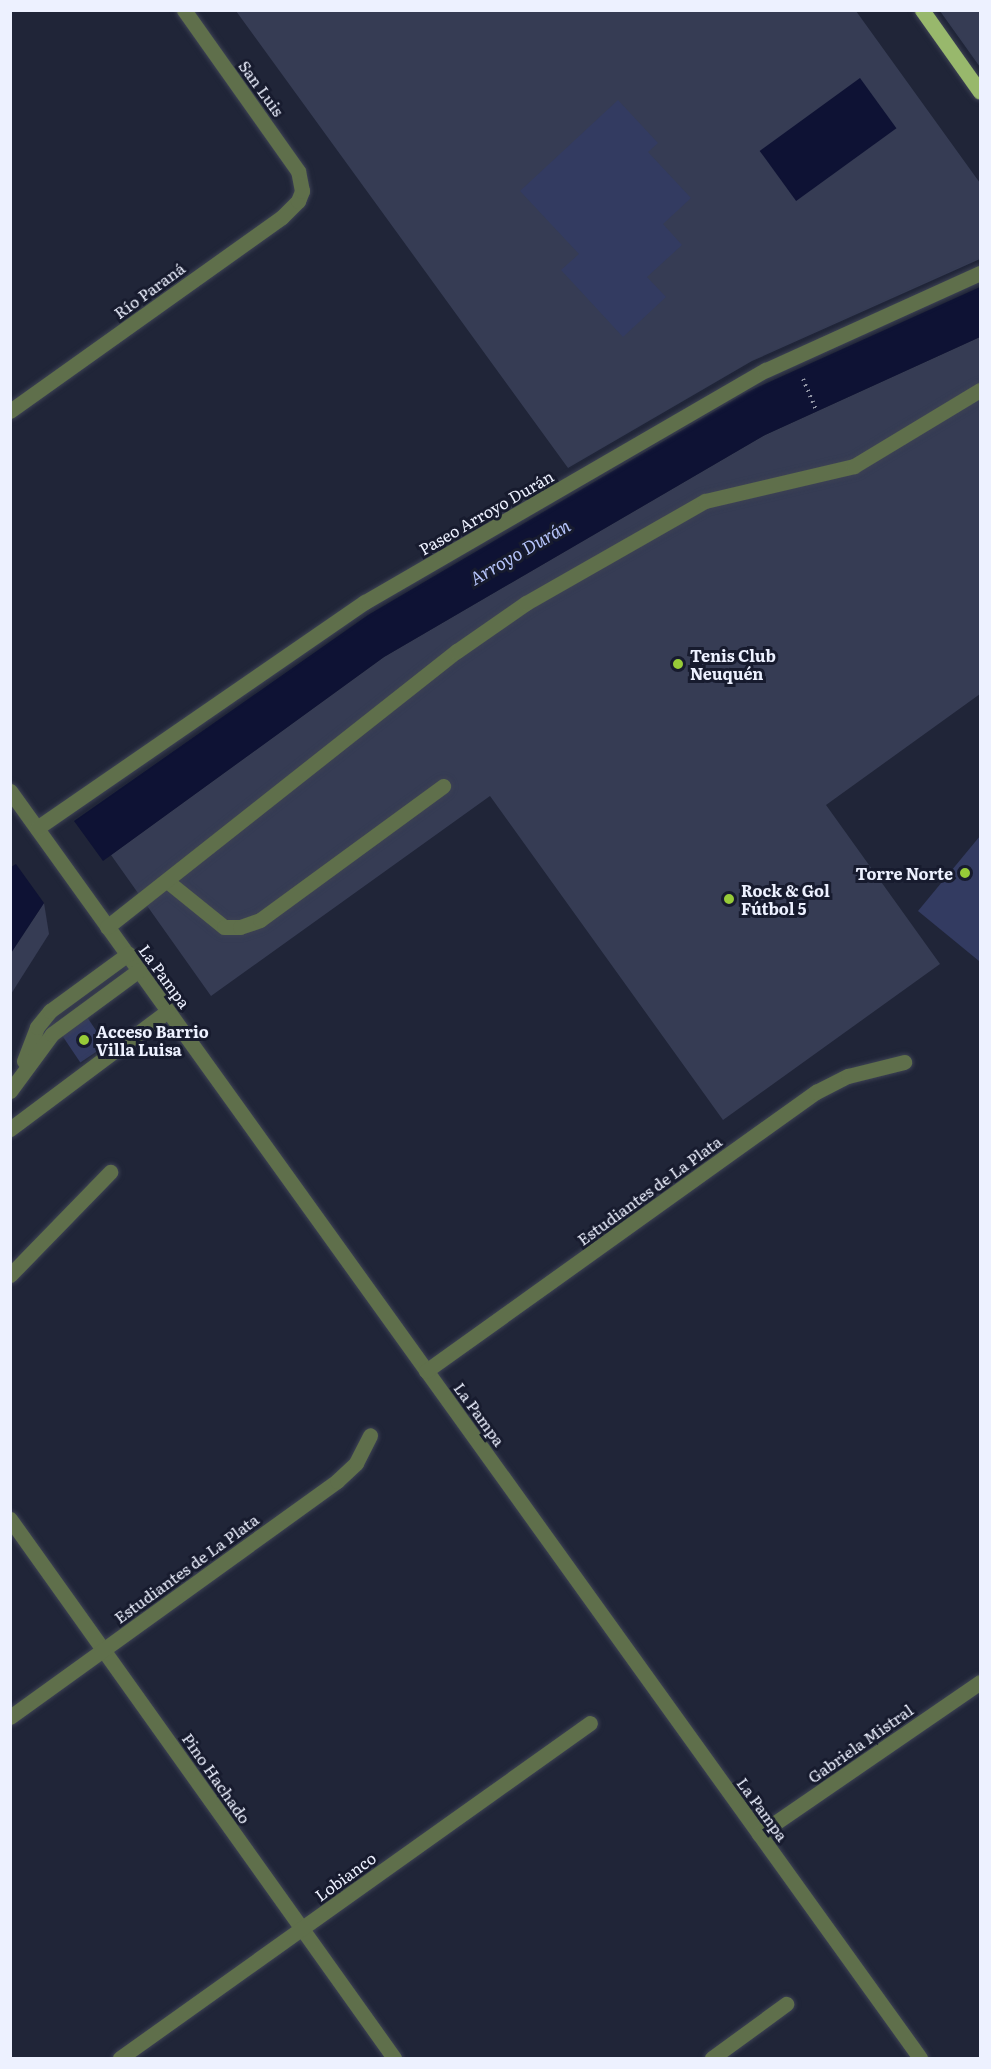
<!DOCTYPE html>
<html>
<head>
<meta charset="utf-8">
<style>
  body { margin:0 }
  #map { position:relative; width:991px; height:2069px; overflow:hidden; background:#202538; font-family:Literata,serif }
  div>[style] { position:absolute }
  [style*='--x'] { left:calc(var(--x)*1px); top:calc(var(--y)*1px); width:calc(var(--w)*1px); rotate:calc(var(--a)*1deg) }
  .green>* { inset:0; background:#363c54 }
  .water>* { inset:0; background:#0e1234; transform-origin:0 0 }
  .building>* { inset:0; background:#333b61; transform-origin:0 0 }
  .path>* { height:4px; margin-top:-2px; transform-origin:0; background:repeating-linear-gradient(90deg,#9195a5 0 1.5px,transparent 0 6px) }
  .roads { filter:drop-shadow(0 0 2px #3d4254) drop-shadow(0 0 2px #3d4254) }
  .minor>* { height:15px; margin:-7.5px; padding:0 7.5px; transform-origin:7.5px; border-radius:7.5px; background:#5f6f4b }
  .major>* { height:15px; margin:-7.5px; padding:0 7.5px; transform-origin:7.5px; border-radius:7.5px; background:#98b86c }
  .dots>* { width:16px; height:16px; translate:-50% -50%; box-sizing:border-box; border:3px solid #171b2e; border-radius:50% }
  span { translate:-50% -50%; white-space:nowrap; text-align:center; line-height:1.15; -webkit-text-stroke:6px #171b2e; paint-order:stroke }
  .street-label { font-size:16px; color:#edf1ff }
  .poi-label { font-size:16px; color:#edf1ff; font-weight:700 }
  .left { translate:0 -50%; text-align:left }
  .right { translate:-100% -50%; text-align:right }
  .water-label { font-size:18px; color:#b5c3f9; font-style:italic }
  .frame { position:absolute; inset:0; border:12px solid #edf1ff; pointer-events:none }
</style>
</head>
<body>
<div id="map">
  <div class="green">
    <div style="clip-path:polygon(236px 11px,856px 11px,980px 183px,980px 259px,752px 361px,568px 468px)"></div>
    <div style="clip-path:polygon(940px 11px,980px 11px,980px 67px)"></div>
    <div style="clip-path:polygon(980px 337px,980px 694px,826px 805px,940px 964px,723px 1120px,490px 796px,211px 996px,111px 855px,384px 657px,765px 435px)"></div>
    <div style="clip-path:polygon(44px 903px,49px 934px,11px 994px,11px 953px)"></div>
  </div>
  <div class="water">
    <div style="left:860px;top:78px;width:62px;height:124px;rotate:54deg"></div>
    <div style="clip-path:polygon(980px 287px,980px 337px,765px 435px,384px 657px,103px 861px,74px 821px,368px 615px,747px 392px)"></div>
    <div style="clip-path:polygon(16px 864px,44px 903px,11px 953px,11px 867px)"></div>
  </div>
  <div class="building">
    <div style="clip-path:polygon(618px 100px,658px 143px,648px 152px,691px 198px,663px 224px,682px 245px,647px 277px,666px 297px,623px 337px,561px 270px,579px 254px,520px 191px)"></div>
    <div style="clip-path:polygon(980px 836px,980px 959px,979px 961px,918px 911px)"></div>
    <div style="left:87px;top:1017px;width:34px;height:31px;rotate:56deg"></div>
  </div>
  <div class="path">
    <div style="--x:803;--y:379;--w:33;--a:67"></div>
  </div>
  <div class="roads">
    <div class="minor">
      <div style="--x:10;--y:411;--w:334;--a:-35.5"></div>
      <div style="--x:282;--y:217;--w:23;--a:-45"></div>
      <div style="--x:298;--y:201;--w:11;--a:-68"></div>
      <div style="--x:302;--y:191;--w:20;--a:-101"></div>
      <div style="--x:298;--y:171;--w:197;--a:-125.3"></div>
      <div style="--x:10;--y:791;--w:1560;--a:54.31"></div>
      <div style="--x:37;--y:828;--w:398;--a:-34.6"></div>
      <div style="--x:365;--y:602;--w:463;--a:-30.1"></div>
      <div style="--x:766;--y:370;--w:235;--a:-24.4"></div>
      <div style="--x:167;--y:881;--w:73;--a:38.9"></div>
      <div style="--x:224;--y:927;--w:16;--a:0"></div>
      <div style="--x:240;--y:927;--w:21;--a:-19"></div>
      <div style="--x:260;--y:920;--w:227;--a:-36.2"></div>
      <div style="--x:107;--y:927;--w:446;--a:-38.3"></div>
      <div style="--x:457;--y:651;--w:84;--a:-34.8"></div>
      <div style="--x:526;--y:603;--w:206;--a:-29.7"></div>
      <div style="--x:705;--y:501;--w:153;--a:-13.2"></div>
      <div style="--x:854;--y:466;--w:147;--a:-31.1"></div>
      <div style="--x:24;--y:1061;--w:36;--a:-69"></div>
      <div style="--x:37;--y:1027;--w:21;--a:-51"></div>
      <div style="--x:50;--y:1011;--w:97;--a:-36.2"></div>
      <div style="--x:10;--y:1091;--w:71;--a:-53.6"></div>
      <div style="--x:52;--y:1034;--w:108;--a:-36.3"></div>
      <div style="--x:10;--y:1129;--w:197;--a:-36.8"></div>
      <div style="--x:10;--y:1275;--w:144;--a:-45.8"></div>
      <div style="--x:426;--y:1371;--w:480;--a:-35.6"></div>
      <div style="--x:816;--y:1092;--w:36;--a:-27"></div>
      <div style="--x:848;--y:1076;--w:58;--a:-14"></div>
      <div style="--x:10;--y:1519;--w:662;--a:54.53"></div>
      <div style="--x:10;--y:1717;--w:403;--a:-35.8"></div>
      <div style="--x:337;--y:1481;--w:26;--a:-43"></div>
      <div style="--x:356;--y:1463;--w:31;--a:-63"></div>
      <div style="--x:759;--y:1834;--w:268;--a:-34.5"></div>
      <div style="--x:120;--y:2058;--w:577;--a:-35.48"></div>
      <div style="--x:712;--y:2058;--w:92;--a:-36.1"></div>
    </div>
    <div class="major">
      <div style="--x:922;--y:10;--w:100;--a:54.7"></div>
    </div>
  </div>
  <div class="dots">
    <div style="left:678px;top:664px;background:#97cb38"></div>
    <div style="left:965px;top:873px;background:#97cb38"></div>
    <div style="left:729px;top:899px;background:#97cb38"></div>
    <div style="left:84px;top:1040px;background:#97cb38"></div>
  </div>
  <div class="street-label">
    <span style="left:262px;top:88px;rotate:54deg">San Luis</span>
    <span style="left:149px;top:290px;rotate:-36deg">Río Paraná</span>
    <span style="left:486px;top:512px;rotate:-30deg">Paseo Arroyo Durán</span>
    <span style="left:165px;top:976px;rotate:54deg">La Pampa</span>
    <span style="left:649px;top:1190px;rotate:-36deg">Estudiantes de La Plata</span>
    <span style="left:480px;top:1414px;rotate:54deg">La Pampa</span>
    <span style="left:186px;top:1568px;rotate:-36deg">Estudiantes de La Plata</span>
    <span style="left:860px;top:1743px;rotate:-35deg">Gabriela Mistral</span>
    <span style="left:217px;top:1778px;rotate:55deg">Pino Hachado</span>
    <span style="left:763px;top:1809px;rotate:54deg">La Pampa</span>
    <span style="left:345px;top:1876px;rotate:-36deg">Lobianco</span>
  </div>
  <div class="poi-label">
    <span class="left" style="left:690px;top:664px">Tenis Club<br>Neuquén</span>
    <span class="right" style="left:953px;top:873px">Torre Norte</span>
    <span class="left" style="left:741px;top:899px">Rock &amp; Gol<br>Fútbol 5</span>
    <span class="left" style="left:96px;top:1040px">Acceso Barrio<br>Villa Luisa</span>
  </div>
  <div class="water-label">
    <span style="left:520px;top:552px;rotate:-30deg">Arroyo Durán</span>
  </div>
  <div class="frame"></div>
</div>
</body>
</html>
